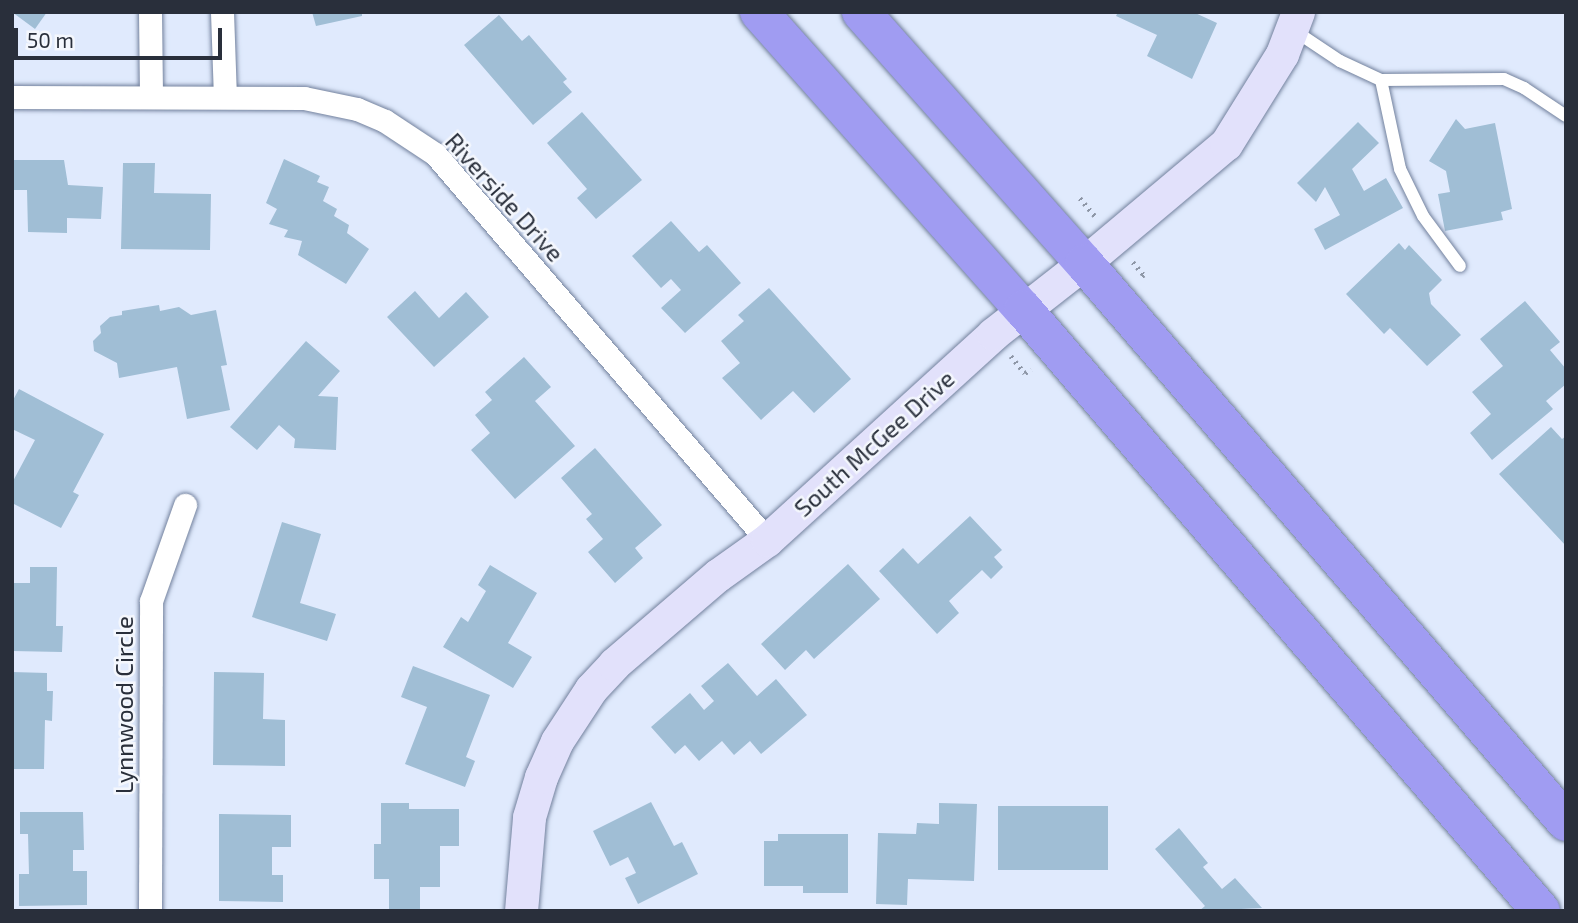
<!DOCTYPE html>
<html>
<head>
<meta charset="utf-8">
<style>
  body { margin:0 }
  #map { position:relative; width:1578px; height:923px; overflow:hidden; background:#e0eafd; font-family:"Exo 2",sans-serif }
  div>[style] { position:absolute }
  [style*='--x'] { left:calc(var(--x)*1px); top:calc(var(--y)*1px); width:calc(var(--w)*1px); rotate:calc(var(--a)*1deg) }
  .building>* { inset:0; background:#a0bed5; transform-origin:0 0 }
  .path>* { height:4.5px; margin-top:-2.25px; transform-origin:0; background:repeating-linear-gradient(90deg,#8e97a7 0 2px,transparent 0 7px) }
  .roads { filter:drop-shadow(0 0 2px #72819d) drop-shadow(0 0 2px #72819d) }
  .lane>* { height:12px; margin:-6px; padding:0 6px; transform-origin:6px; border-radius:6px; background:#fff }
  .street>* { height:23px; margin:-11.5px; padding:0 11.5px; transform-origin:11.5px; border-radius:11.5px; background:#fff }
  .secondary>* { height:33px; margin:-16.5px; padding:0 16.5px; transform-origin:16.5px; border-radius:16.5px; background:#e2e1fb }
  .highway>* { height:38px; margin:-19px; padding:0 19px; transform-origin:19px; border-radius:19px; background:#a09cf2 }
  span { translate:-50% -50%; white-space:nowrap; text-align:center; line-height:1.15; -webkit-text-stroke:5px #f4f7fd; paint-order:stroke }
  .street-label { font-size:24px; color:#292f3b }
  .frame { position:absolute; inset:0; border:14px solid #292f3b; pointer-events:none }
  .scale { position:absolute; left:14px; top:28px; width:208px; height:32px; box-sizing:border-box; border:4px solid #292f3b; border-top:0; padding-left:9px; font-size:21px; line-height:24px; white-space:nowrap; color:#292f3b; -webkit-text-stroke:5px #f4f7fd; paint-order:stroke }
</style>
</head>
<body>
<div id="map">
  <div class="building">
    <div style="clip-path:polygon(12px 12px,47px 12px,35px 29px)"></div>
    <div style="clip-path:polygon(312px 12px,362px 12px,362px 16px,316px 26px)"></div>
    <div style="clip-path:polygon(1118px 12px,1193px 12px,1217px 23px,1192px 79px,1147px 56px,1157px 35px,1116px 16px)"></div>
    <div style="clip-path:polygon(499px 15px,522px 41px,529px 35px,567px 79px,563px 82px,572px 92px,533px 125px,464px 45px)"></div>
    <div style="clip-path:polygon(582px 112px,642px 180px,596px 219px,577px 198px,587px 189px,547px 143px)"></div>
    <div style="clip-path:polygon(1456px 119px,1465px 129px,1495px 123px,1512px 209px,1501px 212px,1503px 220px,1445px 231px,1438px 194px,1450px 192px,1446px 171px,1429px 161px)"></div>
    <div style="clip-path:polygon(1358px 122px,1379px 143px,1352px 169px,1364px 191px,1386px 178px,1403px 208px,1325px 250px,1314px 229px,1340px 215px,1325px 187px,1316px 202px,1297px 183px)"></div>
    <div style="clip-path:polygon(284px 159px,320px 176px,317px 182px,329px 187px,323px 201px,337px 209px,334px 216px,349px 225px,347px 233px,369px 249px,346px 284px,298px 255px,302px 241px,284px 237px,288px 230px,269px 224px,277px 209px,266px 203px)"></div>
    <div style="clip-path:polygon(12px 160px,64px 160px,68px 185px,103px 187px,101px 219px,67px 218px,67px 233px,28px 232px,27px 190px,12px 190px)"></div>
    <div style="clip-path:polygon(123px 163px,155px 163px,154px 193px,211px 194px,210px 250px,121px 249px)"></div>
    <div style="clip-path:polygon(671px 221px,699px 252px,707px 245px,741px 283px,685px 333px,661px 308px,681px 290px,671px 279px,661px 288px,632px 256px)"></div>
    <div style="clip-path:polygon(1399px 243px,1405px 250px,1409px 245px,1442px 280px,1429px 293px,1431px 304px,1461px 335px,1427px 366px,1390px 328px,1384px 334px,1346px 294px)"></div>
    <div style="clip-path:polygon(769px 288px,851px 379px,814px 413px,793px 391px,761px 420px,722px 378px,740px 363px,721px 341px,744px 321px,738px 315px)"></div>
    <div style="clip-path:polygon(415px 291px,439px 318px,466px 292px,489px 317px,434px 367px,387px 317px)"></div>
    <div style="clip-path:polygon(1525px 301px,1560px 342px,1550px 350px,1566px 369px,1566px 384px,1546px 401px,1553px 409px,1492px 460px,1470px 433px,1491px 414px,1472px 392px,1503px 366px,1480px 339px)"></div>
    <div style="clip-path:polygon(159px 305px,160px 311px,179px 307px,191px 315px,216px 310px,227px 365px,221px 366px,230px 410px,187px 419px,177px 367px,119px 378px,117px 363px,94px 351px,93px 341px,101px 333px,100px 326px,110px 317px,122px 315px,122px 311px)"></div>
    <div style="clip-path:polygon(306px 341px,340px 371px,318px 396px,338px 397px,336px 450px,294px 448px,295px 439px,279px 425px,257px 450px,230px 427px)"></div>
    <div style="clip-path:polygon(524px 357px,551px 387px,535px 401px,575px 446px,515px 499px,471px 450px,490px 433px,475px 415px,492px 400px,485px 392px)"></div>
    <div style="clip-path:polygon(19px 389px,104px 434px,73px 492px,79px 495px,61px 528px,12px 503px,12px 483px,35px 440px,12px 429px,12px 402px)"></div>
    <div style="clip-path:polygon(1551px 427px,1562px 439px,1566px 436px,1566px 546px,1499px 474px)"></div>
    <div style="clip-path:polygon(595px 448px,662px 525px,635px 548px,643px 558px,615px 583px,588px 552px,603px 539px,586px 519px,592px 514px,561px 478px)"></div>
    <div style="clip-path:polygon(970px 516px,1002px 550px,994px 557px,1003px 567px,991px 579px,982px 570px,949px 601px,959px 613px,937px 634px,879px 571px,903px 548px,918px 564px)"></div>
    <div style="clip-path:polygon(282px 522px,321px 534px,300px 603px,336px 614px,327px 641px,252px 617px)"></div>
    <div style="clip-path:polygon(848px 564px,880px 599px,814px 659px,806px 650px,785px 670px,761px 644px)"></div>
    <div style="clip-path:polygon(490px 565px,537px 593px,508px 643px,532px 657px,513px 688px,443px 647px,461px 617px,468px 622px,486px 591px,478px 585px)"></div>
    <div style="clip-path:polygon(30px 567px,57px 567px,56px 626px,63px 626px,62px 652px,12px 651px,12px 583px,30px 583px)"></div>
    <div style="clip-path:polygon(728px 663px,757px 696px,776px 679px,807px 715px,761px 754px,750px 741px,734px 755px,722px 741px,699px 761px,685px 745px,675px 754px,651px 727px,690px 693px,704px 710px,714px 701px,701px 686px)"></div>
    <div style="clip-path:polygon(413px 666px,490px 695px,466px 757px,475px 761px,465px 787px,405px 764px,427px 707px,401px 697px)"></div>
    <div style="clip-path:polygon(12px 672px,47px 673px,47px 691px,53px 691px,52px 721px,45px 720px,44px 769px,12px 769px)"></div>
    <div style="clip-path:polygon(214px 672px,264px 673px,263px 719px,285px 720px,285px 766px,213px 765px)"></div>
    <div style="clip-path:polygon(651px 802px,674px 846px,682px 842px,698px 874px,638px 904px,625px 878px,636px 873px,628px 857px,610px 866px,593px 831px)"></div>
    <div style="clip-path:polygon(381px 803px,409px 803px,409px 809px,459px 809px,459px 846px,440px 846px,440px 887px,420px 887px,420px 909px,389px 909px,389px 879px,374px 879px,374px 844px,381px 844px)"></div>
    <div style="clip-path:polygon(939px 803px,977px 804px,974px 881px,908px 879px,907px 905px,876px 904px,878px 833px,916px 834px,917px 823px,939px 824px)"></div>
    <div style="left:998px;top:806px;width:110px;height:64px"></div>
    <div style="clip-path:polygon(20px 812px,83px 812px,84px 850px,73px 850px,73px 871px,87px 871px,87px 905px,19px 906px,19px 874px,29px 874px,28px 834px,20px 834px)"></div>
    <div style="clip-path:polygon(219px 814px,291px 815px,291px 847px,272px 847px,272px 875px,283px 875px,283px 902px,219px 901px)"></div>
    <div style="clip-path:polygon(1179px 828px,1208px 863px,1203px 867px,1222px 889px,1235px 878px,1262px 908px,1199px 911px,1205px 906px,1155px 849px)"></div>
    <div style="clip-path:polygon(778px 834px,848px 834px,848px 893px,803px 893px,803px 886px,764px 886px,764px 841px,778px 841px)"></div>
  </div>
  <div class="path">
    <div style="--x:1080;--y:198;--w:25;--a:50"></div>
    <div style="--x:1133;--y:262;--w:17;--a:50"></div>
    <div style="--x:1144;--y:275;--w:5;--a:143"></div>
    <div style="--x:1011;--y:356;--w:22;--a:51"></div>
    <div style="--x:1025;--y:373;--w:7;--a:-34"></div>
  </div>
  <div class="roads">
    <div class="lane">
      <div style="--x:1292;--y:29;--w:58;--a:33.7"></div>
      <div style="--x:1340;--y:61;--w:45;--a:24.9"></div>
      <div style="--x:1381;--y:80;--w:123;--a:-0.5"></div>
      <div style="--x:1504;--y:79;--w:22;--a:24"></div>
      <div style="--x:1524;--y:88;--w:50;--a:33.7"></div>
      <div style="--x:1381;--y:80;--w:91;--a:77.9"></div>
      <div style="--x:1400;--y:169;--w:52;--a:63.9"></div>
      <div style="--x:1423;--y:216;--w:62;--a:53.5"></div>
    </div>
    <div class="street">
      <div style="--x:150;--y:12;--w:85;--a:89.3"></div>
      <div style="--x:222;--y:12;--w:84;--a:88"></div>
      <div style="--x:12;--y:97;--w:292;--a:0.2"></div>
      <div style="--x:304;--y:98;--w:54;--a:11.7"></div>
      <div style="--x:357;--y:109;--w:30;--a:23"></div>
      <div style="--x:385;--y:121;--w:60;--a:33.4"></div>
      <div style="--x:435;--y:154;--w:509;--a:49.3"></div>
      <div style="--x:150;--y:911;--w:310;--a:-89.8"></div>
      <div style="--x:151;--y:601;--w:102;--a:-70.5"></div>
    </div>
    <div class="secondary">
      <div style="--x:521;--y:911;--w:94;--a:-85.1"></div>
      <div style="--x:529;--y:817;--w:42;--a:-73.3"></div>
      <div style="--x:541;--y:777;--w:39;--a:-66"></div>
      <div style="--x:557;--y:741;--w:62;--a:-56.8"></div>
      <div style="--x:591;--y:689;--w:34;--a:-47"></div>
      <div style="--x:614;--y:664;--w:137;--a:-40.6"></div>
      <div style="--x:718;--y:575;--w:60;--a:-35.5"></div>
      <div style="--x:767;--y:540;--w:306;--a:-42.3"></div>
      <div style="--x:993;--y:334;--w:115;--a:-38"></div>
      <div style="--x:1084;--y:263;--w:185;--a:-40"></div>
      <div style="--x:1226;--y:144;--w:106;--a:-58.1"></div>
      <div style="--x:1282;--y:54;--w:45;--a:-69.1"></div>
    </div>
    <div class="highway">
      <div style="--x:759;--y:12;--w:397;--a:48.4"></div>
      <div style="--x:1023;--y:309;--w:794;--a:49.29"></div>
      <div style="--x:861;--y:12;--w:336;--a:48.4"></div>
      <div style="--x:1084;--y:263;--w:738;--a:49.23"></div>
    </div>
  </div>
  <div class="street-label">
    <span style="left:505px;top:197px;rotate:48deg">Riverside Drive</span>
    <span style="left:874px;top:443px;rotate:-42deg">South McGee Drive</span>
    <span style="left:124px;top:705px;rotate:-90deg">Lynnwood Circle</span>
  </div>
  <div class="frame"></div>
  <div class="scale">50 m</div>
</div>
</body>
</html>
